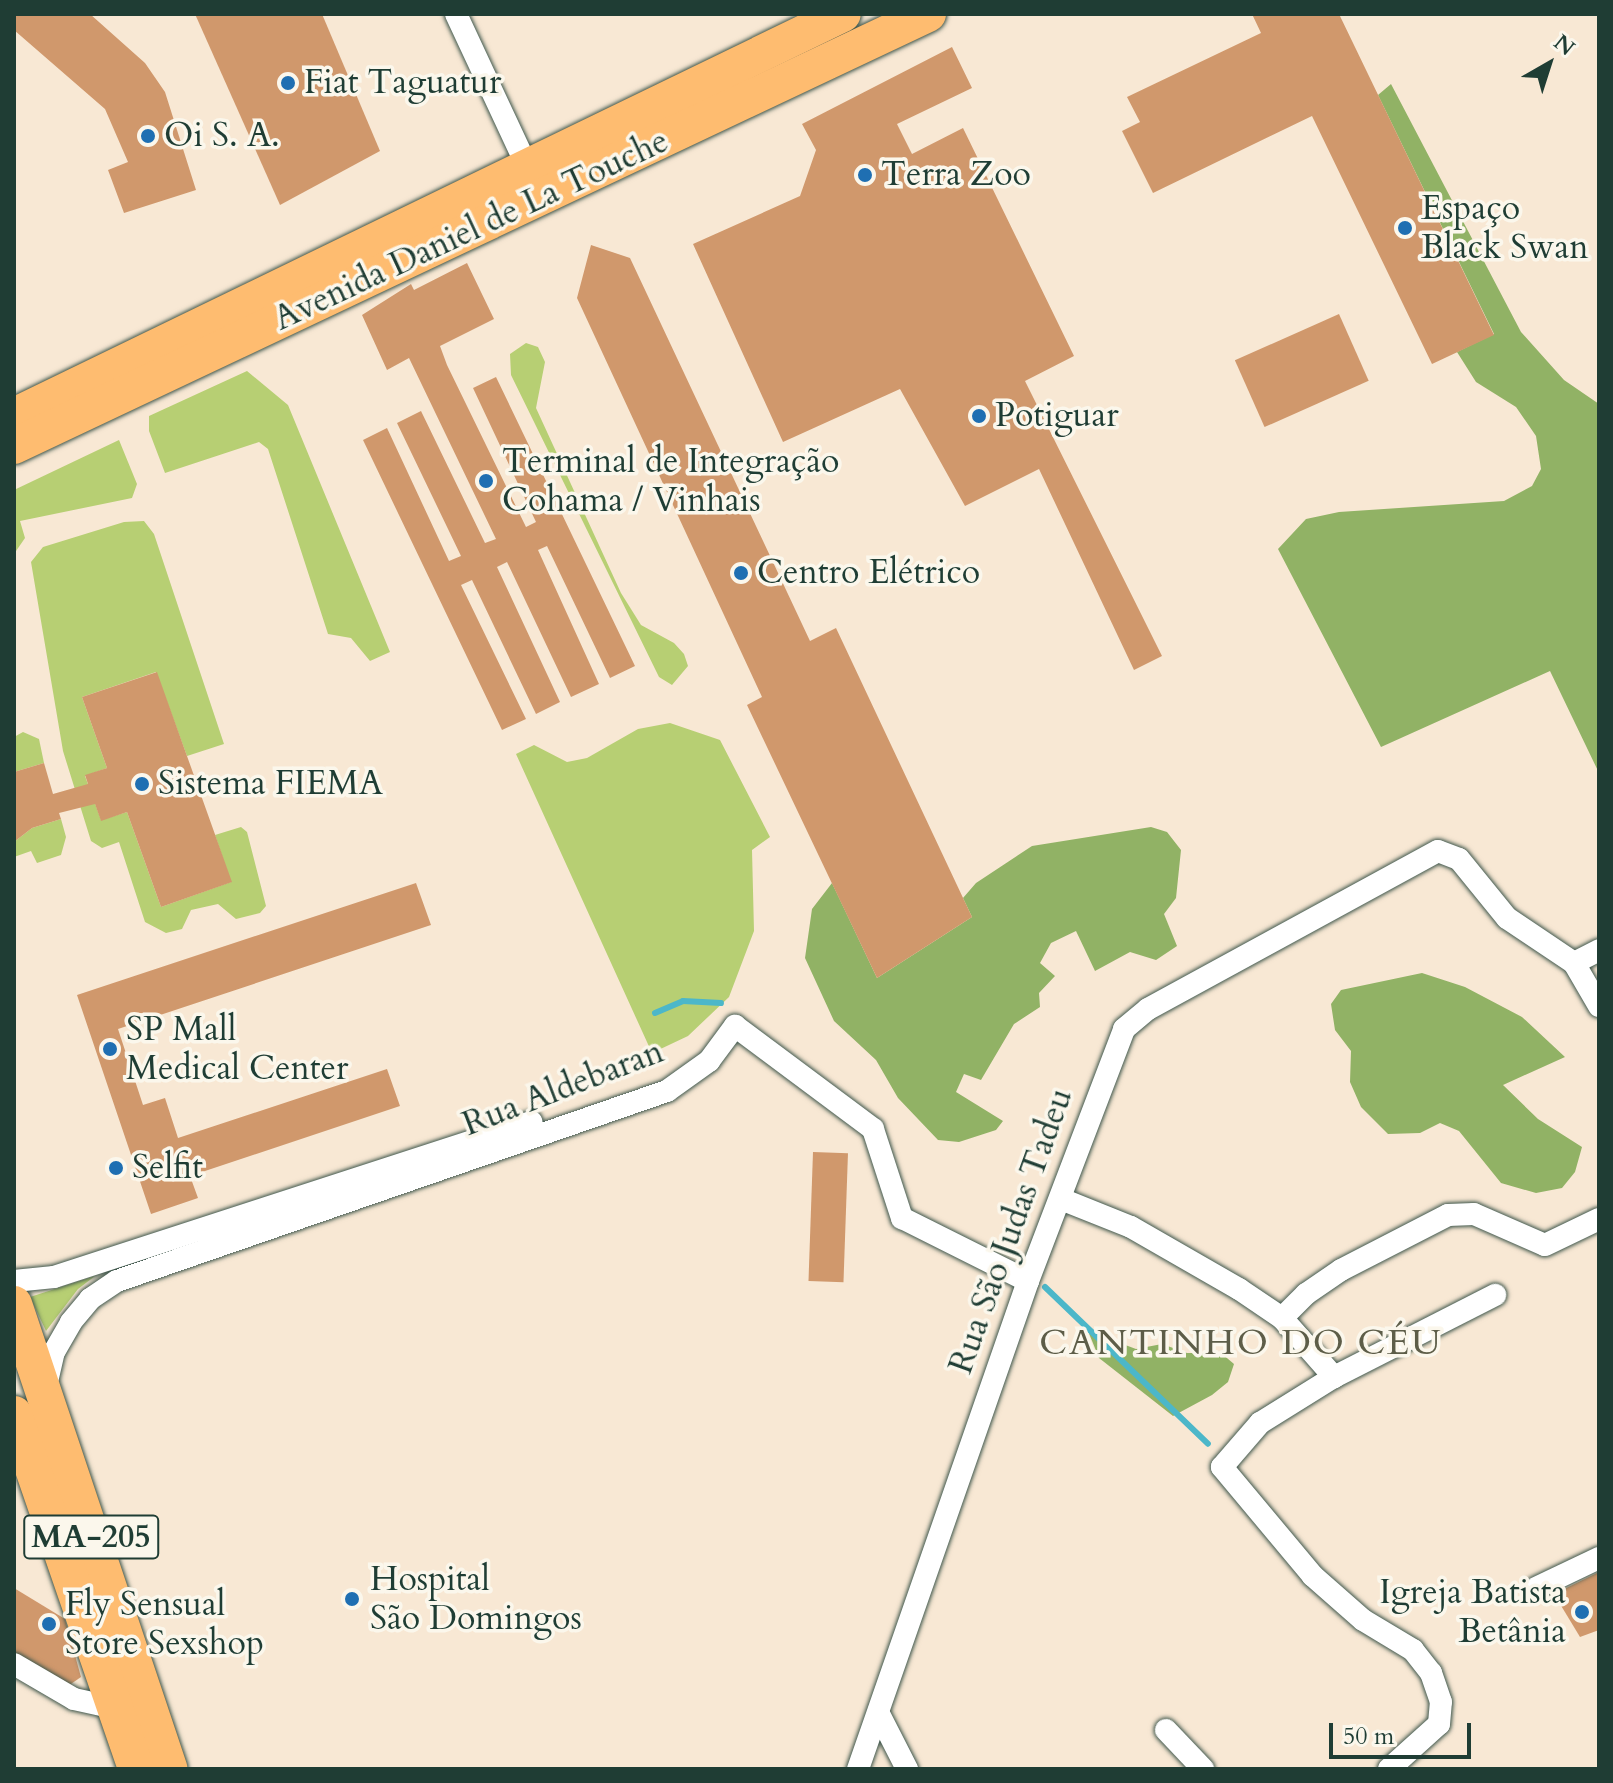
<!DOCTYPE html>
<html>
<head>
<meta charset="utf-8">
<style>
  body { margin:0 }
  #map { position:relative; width:1613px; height:1783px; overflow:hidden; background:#f8e8d4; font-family:Cardo,serif }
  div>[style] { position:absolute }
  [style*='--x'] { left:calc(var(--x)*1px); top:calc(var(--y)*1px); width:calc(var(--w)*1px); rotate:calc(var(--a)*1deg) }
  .green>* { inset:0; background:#b7cf73 }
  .forest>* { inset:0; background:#91b265 }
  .stream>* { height:6px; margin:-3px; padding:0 3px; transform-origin:3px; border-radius:3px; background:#4cb7c9 }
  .building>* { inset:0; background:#d0986c; transform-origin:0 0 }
  .roads { filter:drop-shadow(0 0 2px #40574c) drop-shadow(0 0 2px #40574c) }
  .street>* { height:22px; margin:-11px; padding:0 11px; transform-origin:11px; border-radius:11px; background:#fff }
  .primary>* { height:36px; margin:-18px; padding:0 18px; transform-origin:18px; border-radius:18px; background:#febc70 }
  .dots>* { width:22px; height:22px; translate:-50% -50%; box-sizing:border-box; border:4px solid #fbf7ec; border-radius:50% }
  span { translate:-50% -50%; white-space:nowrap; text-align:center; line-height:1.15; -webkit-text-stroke:7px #fbf7ec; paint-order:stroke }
  .shield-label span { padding:2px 6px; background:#fbf7ec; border:2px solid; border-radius:6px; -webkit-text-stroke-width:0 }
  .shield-label { font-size:32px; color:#1f3d34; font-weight:700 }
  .poi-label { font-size:34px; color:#1f3d34 }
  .left { translate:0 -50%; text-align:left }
  .right { translate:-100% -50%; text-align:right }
  .street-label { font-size:34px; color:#1f3d34 }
  .neighbourhood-label { font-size:36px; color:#5d5d48; letter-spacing:2px }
  .frame { position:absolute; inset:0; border:16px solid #1f3d34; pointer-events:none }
  .north { position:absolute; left:1509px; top:24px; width:80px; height:80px; -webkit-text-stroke:6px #fbf7ec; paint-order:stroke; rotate:39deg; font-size:22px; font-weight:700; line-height:32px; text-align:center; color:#1f3d34 }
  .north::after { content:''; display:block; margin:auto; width:28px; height:36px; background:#1f3d34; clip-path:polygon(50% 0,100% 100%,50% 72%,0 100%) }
  .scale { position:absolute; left:1329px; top:1723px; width:142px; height:36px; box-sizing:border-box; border:4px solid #1f3d34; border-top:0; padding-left:10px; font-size:24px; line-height:28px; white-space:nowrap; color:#1f3d34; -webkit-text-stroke:6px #fbf7ec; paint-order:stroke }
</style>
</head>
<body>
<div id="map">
  <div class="green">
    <div style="clip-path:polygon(526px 343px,538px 347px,545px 362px,536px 408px,621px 593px,641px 625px,674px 643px,684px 654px,688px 666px,672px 685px,659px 677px,511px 375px,510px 354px)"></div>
    <div style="clip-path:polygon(247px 371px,288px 405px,390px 652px,370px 661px,351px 638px,328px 634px,268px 449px,259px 442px,165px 473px,149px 431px,149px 416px)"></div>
    <div style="clip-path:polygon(119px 440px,137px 484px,132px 498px,20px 521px,25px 538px,14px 554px,14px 490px)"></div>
    <div style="clip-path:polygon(144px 521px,154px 534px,224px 744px,187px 756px,156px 672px,82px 697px,107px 768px,85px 776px,101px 820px,127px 812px,161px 907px,231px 882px,215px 835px,241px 827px,247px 832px,266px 906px,260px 913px,236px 919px,218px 904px,191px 910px,182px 929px,166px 933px,145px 922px,119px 842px,102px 848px,91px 841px,63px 751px,31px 562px,43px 547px,124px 522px)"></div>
    <div style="clip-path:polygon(670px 723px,720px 740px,770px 837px,752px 850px,754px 931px,729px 997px,688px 1036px,652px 1053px,516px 754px,534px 745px,567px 762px,587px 758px,638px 729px)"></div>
    <div style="clip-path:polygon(23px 732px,39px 739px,44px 763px,14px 772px,14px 737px)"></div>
    <div style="clip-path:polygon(61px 819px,66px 837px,61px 855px,37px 863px,31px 851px,14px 857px,14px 842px,32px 828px)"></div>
    <div style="clip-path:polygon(95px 1276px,78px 1289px,46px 1331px,30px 1297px)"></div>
  </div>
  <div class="forest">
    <div style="clip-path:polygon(1391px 84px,1521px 332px,1564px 380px,1599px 404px,1599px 773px,1550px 671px,1381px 747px,1278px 549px,1306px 519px,1339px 512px,1504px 501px,1532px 486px,1541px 469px,1536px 436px,1516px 407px,1476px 382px,1457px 352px,1494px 334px,1378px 95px)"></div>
    <div style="clip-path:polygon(1151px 827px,1167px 832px,1181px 850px,1176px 898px,1164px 914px,1177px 946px,1156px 960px,1130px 952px,1095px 971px,1076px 931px,1051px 943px,1040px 963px,1055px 976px,1039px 993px,1040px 1007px,1014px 1024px,981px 1080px,964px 1074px,956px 1092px,1003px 1121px,996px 1130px,959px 1142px,938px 1140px,898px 1098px,876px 1060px,834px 1021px,805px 958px,812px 909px,832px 883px,877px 978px,972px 917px,963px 898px,976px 883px,1032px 846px)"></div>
    <div style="clip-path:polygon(1422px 973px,1465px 987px,1522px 1017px,1565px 1057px,1503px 1085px,1538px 1119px,1582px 1147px,1575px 1172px,1562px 1188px,1536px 1193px,1501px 1183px,1459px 1131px,1440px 1123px,1420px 1133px,1388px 1134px,1361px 1107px,1350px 1082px,1351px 1051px,1335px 1030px,1331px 1004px,1341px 990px)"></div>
    <div style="clip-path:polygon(1088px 1331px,1136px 1349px,1162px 1344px,1187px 1353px,1221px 1353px,1234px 1364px,1228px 1382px,1212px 1395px,1173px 1416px,1099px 1358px)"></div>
  </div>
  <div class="stream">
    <div style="--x:655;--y:1013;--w:30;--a:-23"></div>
    <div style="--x:683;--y:1001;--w:38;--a:3"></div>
    <div style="--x:1045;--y:1287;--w:226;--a:43.9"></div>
  </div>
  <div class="building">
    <div style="clip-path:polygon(14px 14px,90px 14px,145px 63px,165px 92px,196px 190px,124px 213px,108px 170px,128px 162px,105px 109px,14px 30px)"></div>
    <div style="clip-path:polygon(195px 14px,322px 14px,380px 151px,280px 205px)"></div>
    <div style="clip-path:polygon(1252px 14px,1339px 14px,1494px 335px,1432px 364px,1312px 116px,1153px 193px,1122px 131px,1140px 122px,1127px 97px,1261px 33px)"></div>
    <div style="clip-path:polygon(952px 47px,972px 88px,897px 124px,912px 154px,963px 128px,1074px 356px,1025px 381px,1162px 656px,1134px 670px,1039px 469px,965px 506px,900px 389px,783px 442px,693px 244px,800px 196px,816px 150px,802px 124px)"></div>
    <div style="clip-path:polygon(591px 245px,630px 258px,810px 641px,836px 628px,972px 917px,877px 978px,747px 705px,762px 697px,577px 298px)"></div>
    <div style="clip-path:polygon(467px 263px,494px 319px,440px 346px,447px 365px,526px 527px,536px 522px,473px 388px,496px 377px,635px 666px,610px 678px,547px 546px,538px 550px,599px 684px,571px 697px,507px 562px,497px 567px,560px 702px,536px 714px,472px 580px,461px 585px,526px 719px,502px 730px,363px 440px,387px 428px,449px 561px,461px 556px,397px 423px,421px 411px,485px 543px,496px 539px,409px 358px,387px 370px,362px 315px,411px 284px,414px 290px)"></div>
    <div style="left:1339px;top:314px;width:73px;height:114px;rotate:66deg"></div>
    <div style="clip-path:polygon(157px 672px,232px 882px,161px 907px,127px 812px,101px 821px,95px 804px,59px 813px,61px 819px,32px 828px,14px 842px,14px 772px,44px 763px,53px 794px,88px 784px,85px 775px,107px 768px,82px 697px)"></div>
    <div style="clip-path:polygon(416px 883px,431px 925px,118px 1029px,143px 1105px,165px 1098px,178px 1138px,387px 1069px,400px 1106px,190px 1176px,198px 1198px,151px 1214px,77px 995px)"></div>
    <div style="left:813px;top:1152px;width:35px;height:129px;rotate:2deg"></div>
    <div style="clip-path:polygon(1599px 1572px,1599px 1630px,1580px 1637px,1554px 1594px)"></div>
    <div style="clip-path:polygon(14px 1588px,65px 1619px,81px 1677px,68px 1686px,14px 1652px)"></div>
  </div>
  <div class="roads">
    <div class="street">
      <div style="--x:456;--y:14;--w:168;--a:65"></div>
      <div style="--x:1574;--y:963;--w:50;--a:59.8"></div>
      <div style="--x:1574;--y:963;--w:28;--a:-27"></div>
      <div style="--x:735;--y:1026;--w:172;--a:36.7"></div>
      <div style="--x:873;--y:1129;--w:94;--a:72"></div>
      <div style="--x:902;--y:1218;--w:141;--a:26.6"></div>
      <div style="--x:1061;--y:1199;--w:75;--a:21.8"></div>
      <div style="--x:1131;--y:1227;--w:125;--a:29.9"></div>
      <div style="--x:1239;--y:1289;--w:52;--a:34"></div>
      <div style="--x:1282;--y:1318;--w:79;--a:48.6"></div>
      <div style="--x:14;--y:1281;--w:40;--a:-5.7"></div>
      <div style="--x:54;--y:1277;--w:502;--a:-18"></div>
      <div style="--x:1282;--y:1318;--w:34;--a:-45"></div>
      <div style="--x:1306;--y:1294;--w:42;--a:-34.4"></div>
      <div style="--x:1341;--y:1270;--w:120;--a:-27.2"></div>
      <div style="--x:1448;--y:1215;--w:26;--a:-2"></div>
      <div style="--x:1474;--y:1214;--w:77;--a:23.6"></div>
      <div style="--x:1545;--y:1245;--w:60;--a:-25.7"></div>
      <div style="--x:46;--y:1386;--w:35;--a:-77"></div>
      <div style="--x:54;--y:1352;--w:34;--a:-60"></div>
      <div style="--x:71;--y:1322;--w:30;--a:-50"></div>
      <div style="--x:90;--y:1299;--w:32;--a:-34"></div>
      <div style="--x:117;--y:1281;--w:582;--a:-19.06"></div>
      <div style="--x:667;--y:1091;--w:52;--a:-35.5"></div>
      <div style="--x:709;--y:1061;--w:44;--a:-53.4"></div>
      <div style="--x:1536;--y:1588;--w:70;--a:-25.5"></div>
      <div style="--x:14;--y:1664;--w:69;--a:30.3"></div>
      <div style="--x:74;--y:1699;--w:42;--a:12.4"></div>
      <div style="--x:879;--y:1714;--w:62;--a:63"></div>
      <div style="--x:1166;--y:1730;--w:54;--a:46.5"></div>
      <div style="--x:858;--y:1769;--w:517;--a:-70.79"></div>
      <div style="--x:1028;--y:1281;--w:270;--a:-69.1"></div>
      <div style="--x:1124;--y:1029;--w:31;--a:-40"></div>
      <div style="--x:1148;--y:1009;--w:330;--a:-28.6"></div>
      <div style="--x:1438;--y:851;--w:22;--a:21"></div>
      <div style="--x:1459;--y:859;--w:76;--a:50.9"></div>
      <div style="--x:1507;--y:918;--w:81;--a:33.9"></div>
      <div style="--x:1389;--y:1769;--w:67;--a:-42"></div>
      <div style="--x:1439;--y:1724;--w:22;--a:-85"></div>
      <div style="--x:1441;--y:1702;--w:31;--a:-109"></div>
      <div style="--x:1431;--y:1673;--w:29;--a:-128"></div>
      <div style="--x:1413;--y:1650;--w:58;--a:-149"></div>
      <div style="--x:1363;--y:1620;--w:67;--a:-138.7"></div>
      <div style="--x:1313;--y:1576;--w:142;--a:-129.9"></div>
      <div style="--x:1222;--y:1467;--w:58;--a:-49.2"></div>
      <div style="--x:1260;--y:1423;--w:87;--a:-31.9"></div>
      <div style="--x:1334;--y:1377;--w:181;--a:-27"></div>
    </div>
    <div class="primary">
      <div style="--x:14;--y:416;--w:921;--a:-25.87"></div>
      <div style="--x:14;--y:446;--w:1011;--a:-25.3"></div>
      <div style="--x:14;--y:1304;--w:490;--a:71.5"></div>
      <div style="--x:14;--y:1414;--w:375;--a:71"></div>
    </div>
  </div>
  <div class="dots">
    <div style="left:288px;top:83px;background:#1f6fb2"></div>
    <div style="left:148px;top:136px;background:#1f6fb2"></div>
    <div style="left:865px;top:175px;background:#1f6fb2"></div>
    <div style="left:1405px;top:228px;background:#1f6fb2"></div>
    <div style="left:979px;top:416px;background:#1f6fb2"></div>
    <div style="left:486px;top:481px;background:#1f6fb2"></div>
    <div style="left:741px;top:573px;background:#1f6fb2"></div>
    <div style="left:142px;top:784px;background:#1f6fb2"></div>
    <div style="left:110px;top:1049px;background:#1f6fb2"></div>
    <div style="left:116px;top:1168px;background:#1f6fb2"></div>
    <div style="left:352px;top:1599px;background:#1f6fb2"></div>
    <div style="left:1582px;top:1612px;background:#1f6fb2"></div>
    <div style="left:49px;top:1624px;background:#1f6fb2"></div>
  </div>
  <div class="shield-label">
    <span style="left:91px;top:1537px">MA-205</span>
  </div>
  <div class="poi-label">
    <span class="left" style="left:304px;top:83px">Fiat Taguatur</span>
    <span class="left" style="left:164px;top:136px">Oi S. A.</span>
    <span class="left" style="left:881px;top:175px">Terra Zoo</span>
    <span class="left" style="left:1421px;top:228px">Espaço<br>Black Swan</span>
    <span class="left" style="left:995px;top:416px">Potiguar</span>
    <span class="left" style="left:502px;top:481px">Terminal de Integração<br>Cohama / Vinhais</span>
    <span class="left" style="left:757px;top:573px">Centro Elétrico</span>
    <span class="left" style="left:158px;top:784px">Sistema FIEMA</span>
    <span class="left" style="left:126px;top:1049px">SP Mall<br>Medical Center</span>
    <span class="left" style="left:132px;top:1168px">Selfit</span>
    <span class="left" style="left:370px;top:1599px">Hospital<br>São Domingos</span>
    <span class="right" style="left:1566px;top:1612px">Igreja Batista<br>Betânia</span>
    <span class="left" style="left:65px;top:1624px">Fly Sensual<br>Store Sexshop</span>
  </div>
  <div class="street-label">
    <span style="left:471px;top:230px;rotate:-25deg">Avenida Daniel de La Touche</span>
    <span style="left:563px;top:1088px;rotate:-21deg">Rua Aldebaran</span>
    <span style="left:1011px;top:1231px;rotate:-70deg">Rua São Judas Tadeu</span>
  </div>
  <div class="neighbourhood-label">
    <span style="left:1241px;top:1343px">CANTINHO DO CÉU</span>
  </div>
  <div class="frame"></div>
  <div class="north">N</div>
  <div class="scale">50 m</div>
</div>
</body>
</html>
